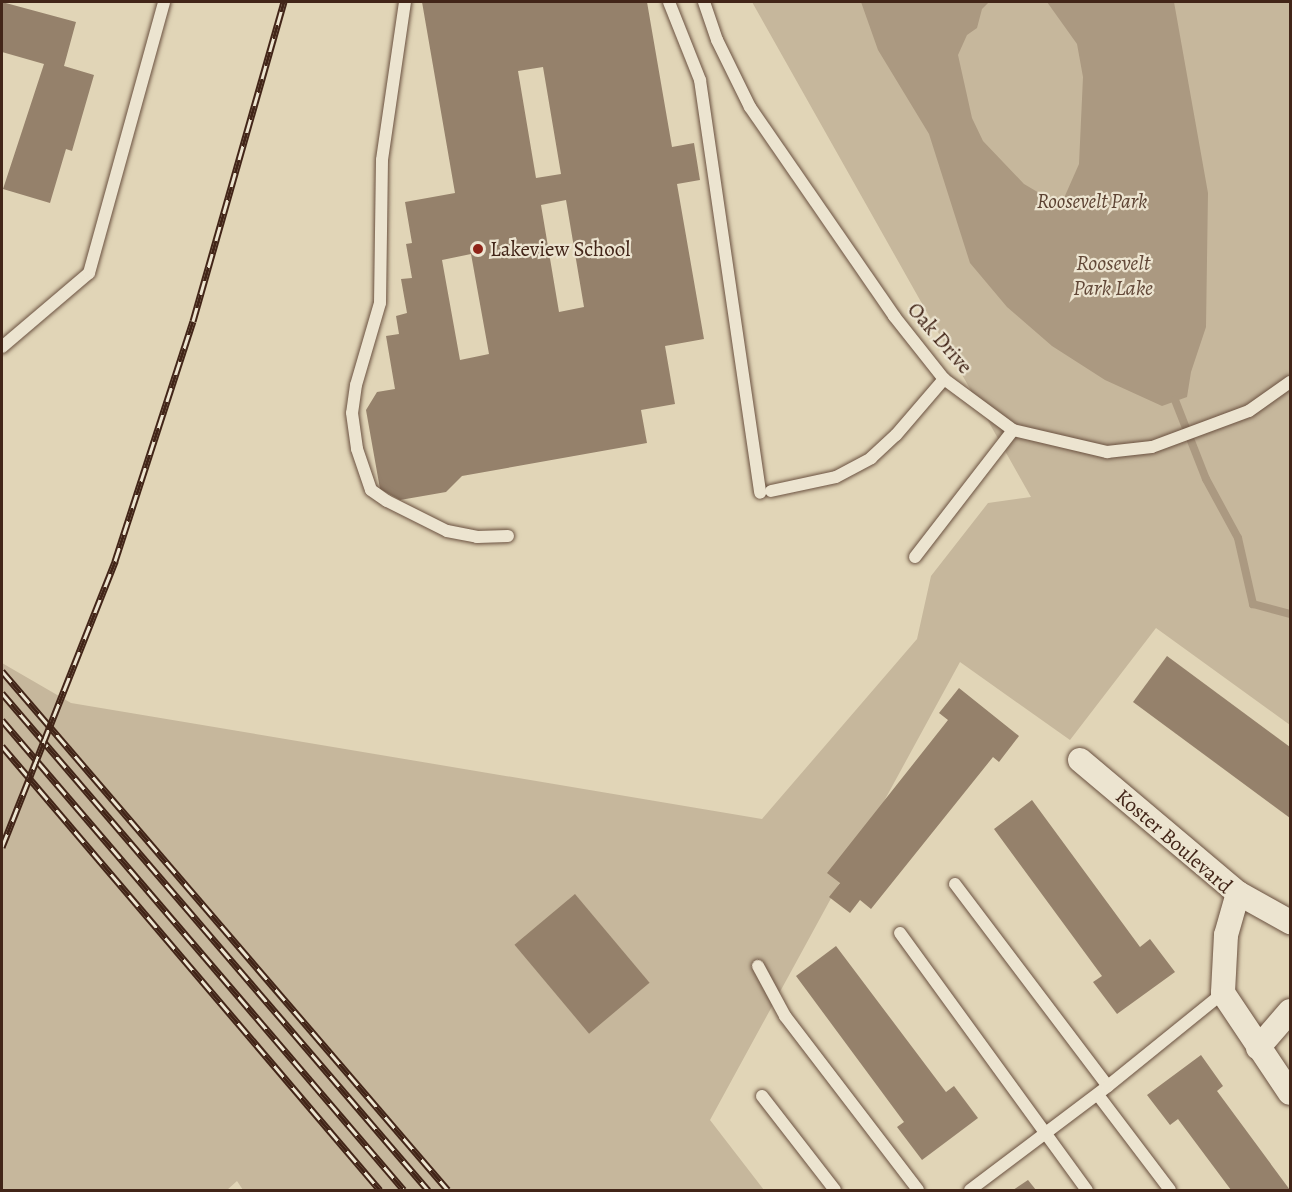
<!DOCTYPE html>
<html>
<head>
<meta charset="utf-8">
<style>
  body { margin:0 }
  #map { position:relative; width:1292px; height:1192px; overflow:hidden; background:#e1d5b7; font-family:Alegreya,serif }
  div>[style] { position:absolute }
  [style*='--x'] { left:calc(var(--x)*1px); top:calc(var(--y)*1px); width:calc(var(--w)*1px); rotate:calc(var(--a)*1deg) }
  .green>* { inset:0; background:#c6b79c }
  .water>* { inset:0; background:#ab9981 }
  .stream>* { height:8px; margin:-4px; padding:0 4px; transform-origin:4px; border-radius:4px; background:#ab9981 }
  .building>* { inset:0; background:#95816b; transform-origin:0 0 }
  .roads { filter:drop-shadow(0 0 2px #6a5140) drop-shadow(0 0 2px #6a5140) }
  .service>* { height:12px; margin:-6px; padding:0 6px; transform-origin:6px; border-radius:6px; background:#ece4d0 }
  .minor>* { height:24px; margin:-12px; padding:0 12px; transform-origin:12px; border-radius:12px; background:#ece4d0 }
  .rail>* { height:7px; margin-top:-3.5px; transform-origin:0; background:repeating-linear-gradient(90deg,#ece4d0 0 14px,#422518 0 28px); box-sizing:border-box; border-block:2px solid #422518 }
  .dots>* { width:16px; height:16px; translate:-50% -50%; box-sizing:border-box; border:3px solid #ece4d0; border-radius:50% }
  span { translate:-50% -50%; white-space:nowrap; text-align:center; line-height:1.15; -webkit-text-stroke:4.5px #ece4d0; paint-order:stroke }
  .park-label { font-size:21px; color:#5c4232; font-style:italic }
  .poi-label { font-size:21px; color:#422518 }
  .left { translate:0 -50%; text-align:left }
  .street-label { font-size:21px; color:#422518 }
  .water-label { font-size:22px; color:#624838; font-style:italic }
  .frame { position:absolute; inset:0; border:3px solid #422518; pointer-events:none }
</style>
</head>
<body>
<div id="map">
  <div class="green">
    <div style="clip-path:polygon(752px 2px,1290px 2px,1290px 725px,1156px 628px,1070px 740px,960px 662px,710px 1120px,764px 1190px,243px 1190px,237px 1181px,227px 1190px,2px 1190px,2px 663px,71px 703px,762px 819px,917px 639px,931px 576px,988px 503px,1031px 497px)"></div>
  </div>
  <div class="water">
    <div style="clip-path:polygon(861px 2px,989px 2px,982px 9px,977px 28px,967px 35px,958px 55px,972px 118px,983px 141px,1024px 184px,1046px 197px,1064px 198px,1079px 164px,1083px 77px,1077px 44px,1047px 2px,1174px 2px,1208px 193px,1206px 327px,1191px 372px,1187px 397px,1162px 406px,1105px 380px,1052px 346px,1007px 307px,970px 263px,929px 134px,878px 50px)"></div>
  </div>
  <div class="stream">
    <div style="--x:1175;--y:400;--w:85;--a:68.6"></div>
    <div style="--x:1206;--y:479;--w:67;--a:61.5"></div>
    <div style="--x:1238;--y:538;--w:68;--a:77.2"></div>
    <div style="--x:1253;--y:604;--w:38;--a:15"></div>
  </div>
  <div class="building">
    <div style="clip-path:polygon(2px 2px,76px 22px,64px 66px,94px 75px,72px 151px,66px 149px,50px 203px,3px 189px,44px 64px,2px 52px)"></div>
    <div style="clip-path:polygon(evenodd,422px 2px,647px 2px,672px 147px,694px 143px,700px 180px,677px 184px,704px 339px,665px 346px,675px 404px,641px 410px,647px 443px,462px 476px,446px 492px,400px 500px,380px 489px,366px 410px,377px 392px,395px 389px,386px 336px,399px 334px,396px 316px,407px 313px,401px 279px,412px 278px,406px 244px,412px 243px,405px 202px,455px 193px,422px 2px,543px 67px,561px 174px,536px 178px,518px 71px,543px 67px,422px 2px,566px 200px,584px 307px,559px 312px,541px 205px,566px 200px,422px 2px,471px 254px,489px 354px,460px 360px,442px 260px,471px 254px)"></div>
    <div style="clip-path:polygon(1167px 656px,1290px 747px,1290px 818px,1133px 702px)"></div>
    <div style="clip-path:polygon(959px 688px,1019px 736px,999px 762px,993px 757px,871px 909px,860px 900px,850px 913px,829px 897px,840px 883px,827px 873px,948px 720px,939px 713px)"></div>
    <div style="clip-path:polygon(1032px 800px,1140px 947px,1150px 939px,1175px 972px,1117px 1014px,1093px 982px,1102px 976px,994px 829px)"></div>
    <div style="left:575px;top:894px;width:116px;height:79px;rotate:50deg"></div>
    <div style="clip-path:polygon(836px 946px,946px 1092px,954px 1086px,978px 1118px,922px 1160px,897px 1127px,904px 1122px,796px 976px)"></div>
    <div style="clip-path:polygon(1201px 1055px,1223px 1086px,1217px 1091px,1290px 1190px,1231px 1190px,1178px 1119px,1170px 1125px,1147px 1095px)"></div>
    <div style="clip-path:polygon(1028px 1180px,1036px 1190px,1013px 1190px)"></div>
  </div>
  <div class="roads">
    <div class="service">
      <div style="--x:405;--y:2;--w:160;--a:98.3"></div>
      <div style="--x:382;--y:160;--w:143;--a:90.8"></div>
      <div style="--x:380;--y:303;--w:85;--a:106.3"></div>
      <div style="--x:356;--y:385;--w:28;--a:98"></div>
      <div style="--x:352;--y:413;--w:36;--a:82"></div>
      <div style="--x:357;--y:449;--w:43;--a:71.1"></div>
      <div style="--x:371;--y:490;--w:19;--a:35"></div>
      <div style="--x:387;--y:501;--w:67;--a:26.6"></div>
      <div style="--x:447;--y:531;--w:31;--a:11"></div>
      <div style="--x:477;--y:537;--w:31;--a:-2"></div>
      <div style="--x:669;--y:2;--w:84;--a:68.3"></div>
      <div style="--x:700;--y:80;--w:417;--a:81.7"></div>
      <div style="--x:704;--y:2;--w:40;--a:71.1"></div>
      <div style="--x:717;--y:40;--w:75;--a:63.8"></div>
      <div style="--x:750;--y:107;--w:254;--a:55.4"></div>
      <div style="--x:894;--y:316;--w:80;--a:51.6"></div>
      <div style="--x:944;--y:379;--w:86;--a:36.5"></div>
      <div style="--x:1013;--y:430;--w:97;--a:13.2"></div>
      <div style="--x:1107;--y:452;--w:45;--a:-6.3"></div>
      <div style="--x:1152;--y:447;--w:103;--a:-20.4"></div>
      <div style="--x:1249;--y:411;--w:50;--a:-35.3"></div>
      <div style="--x:2;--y:347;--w:114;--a:-40.4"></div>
      <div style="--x:89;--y:273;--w:281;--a:-74.5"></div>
      <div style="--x:771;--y:491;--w:66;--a:-12.2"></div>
      <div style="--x:836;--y:477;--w:40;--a:-28"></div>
      <div style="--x:871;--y:458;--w:34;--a:-43"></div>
      <div style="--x:896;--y:435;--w:74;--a:-49.4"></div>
      <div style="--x:915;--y:557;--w:160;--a:-52.3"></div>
      <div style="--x:955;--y:884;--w:253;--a:52.9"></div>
      <div style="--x:900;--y:933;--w:318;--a:54"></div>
      <div style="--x:758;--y:966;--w:57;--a:61.6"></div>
      <div style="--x:785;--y:1016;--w:219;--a:52.6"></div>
      <div style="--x:1098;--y:1095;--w:119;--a:52.8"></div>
      <div style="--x:762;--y:1096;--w:119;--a:52.2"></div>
      <div style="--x:970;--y:1190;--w:173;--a:-37"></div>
      <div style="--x:1108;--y:1086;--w:148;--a:-39"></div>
    </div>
    <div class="minor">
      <div style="--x:1080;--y:760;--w:207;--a:40.1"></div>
      <div style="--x:1238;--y:893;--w:44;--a:105.9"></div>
      <div style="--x:1226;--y:935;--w:58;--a:93"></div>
      <div style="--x:1223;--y:993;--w:120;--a:56.2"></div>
      <div style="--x:1238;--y:893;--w:60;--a:29.1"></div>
      <div style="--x:1258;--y:1048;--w:49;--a:-49.1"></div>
    </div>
  </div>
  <div class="rail">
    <div style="--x:2;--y:671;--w:684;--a:49.33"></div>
    <div style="--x:2;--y:693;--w:655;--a:49.4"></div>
    <div style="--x:2;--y:720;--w:618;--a:49.46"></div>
    <div style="--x:2;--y:746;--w:583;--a:49.59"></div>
    <div style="--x:2;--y:847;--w:308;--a:-68.4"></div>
    <div style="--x:115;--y:561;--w:252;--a:-72"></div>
    <div style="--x:193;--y:321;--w:332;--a:-74.1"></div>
  </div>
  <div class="dots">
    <div style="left:478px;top:249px;background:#8f2418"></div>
  </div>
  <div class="park-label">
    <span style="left:1092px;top:201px">Roosevelt Park</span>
  </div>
  <div class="poi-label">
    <span class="left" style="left:490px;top:249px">Lakeview School</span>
  </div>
  <div class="street-label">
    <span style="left:940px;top:338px;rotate:49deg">Oak Drive</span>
    <span style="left:1174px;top:841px;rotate:41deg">Koster Boulevard</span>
  </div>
  <div class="water-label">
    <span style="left:1113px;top:276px">Roosevelt<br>Park Lake</span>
  </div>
  <div class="frame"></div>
</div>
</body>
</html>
